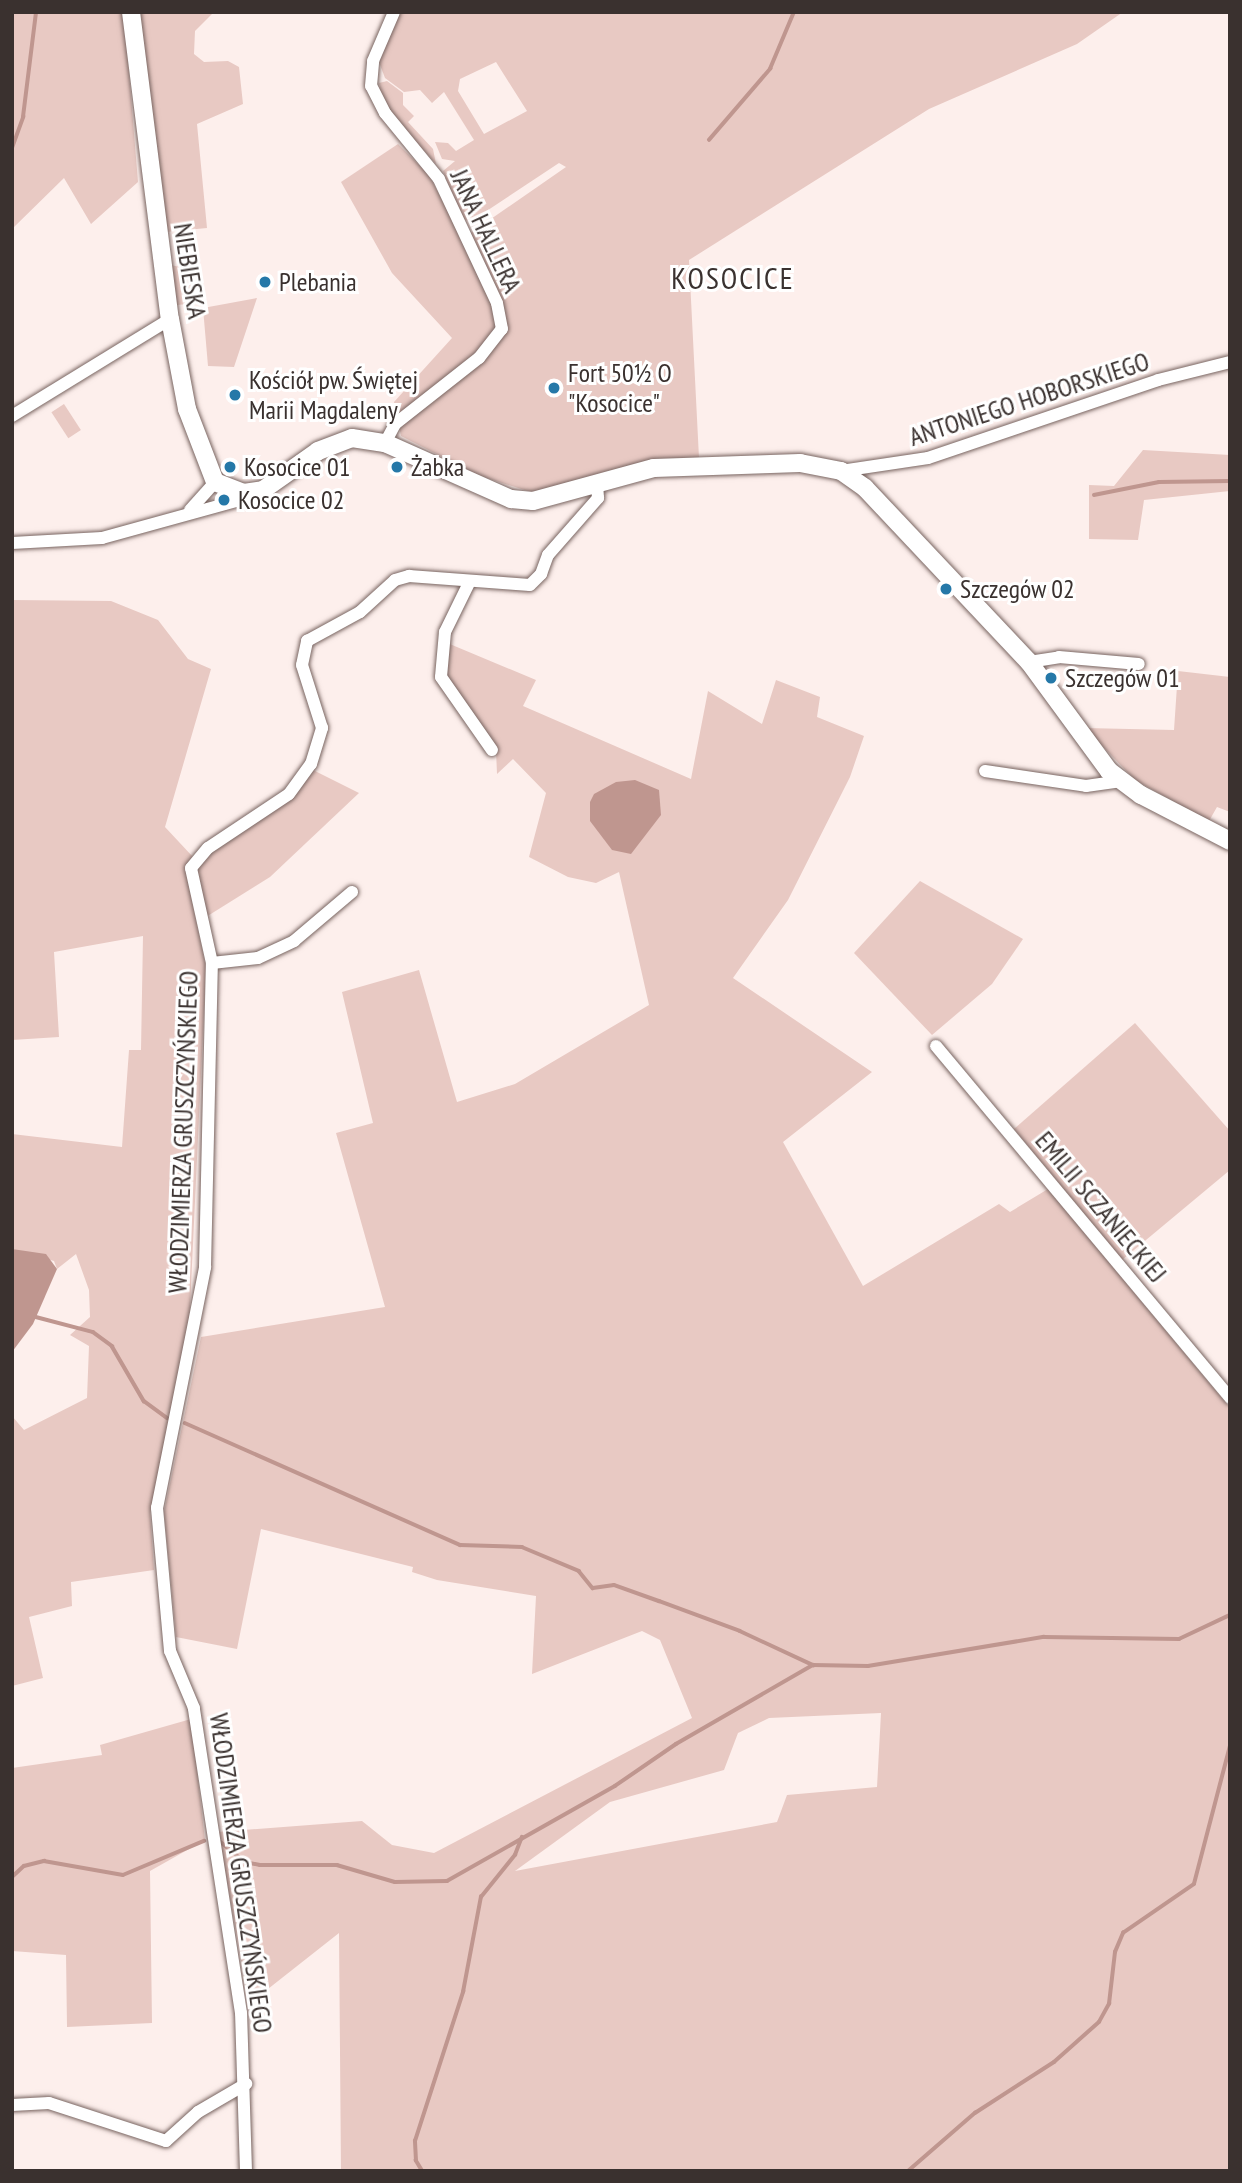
<!DOCTYPE html>
<html>
<head>
<meta charset="utf-8">
<style>
  body { margin:0 }
  #map { position:relative; width:1242px; height:2183px; overflow:hidden; background:#fdefec; font-family:"PT Sans Narrow",sans-serif }
  div>[style] { position:absolute }
  [style*='--x'] { left:calc(var(--x)*1px); top:calc(var(--y)*1px); width:calc(var(--w)*1px); rotate:calc(var(--a)*1deg) }
  .green>* { inset:0; background:#e8c9c3; transform-origin:0 0 }
  .water>* { inset:0; background:#bf968f }
  .stream>* { height:3.5px; margin:-1.75px; padding:0 1.75px; transform-origin:1.75px; border-radius:1.75px; background:#bf968f }
  .roads { filter:drop-shadow(0 0 2px #786460) drop-shadow(0 0 2px #786460) }
  .street>* { height:12px; margin:-6px; padding:0 6px; transform-origin:6px; border-radius:6px; background:#fff }
  .secondary>* { height:18px; margin:-9px; padding:0 9px; transform-origin:9px; border-radius:9px; background:#fff }
  .dots>* { width:19px; height:19px; translate:-50% -50%; box-sizing:border-box; border:4px solid #fff; border-radius:50% }
  span { translate:-50% -50%; white-space:nowrap; text-align:center; line-height:1.15; -webkit-text-stroke:6px #fff; paint-order:stroke }
  .street-label { font-size:26px; color:#3a312f }
  .poi-label { font-size:26px; color:#3a312f }
  .left { translate:0 -50%; text-align:left }
  .quarter-label { font-size:30px; color:#3a312f; letter-spacing:2px }
  .frame { position:absolute; inset:0; border:14px solid #3a312f; pointer-events:none }
</style>
</head>
<body>
<div id="map">
  <div class="green">
    <div style="clip-path:polygon(12px 12px,124px 12px,138px 182px,91px 224px,64px 178px,12px 229px)"></div>
    <div style="clip-path:polygon(136px 12px,214px 12px,195px 31px,194px 54px,204px 62px,228px 61px,239px 67px,243px 104px,197px 124px,207px 228px,166px 232px)"></div>
    <div style="clip-path:polygon(evenodd,400px 12px,1123px 12px,1077px 44px,929px 109px,689px 260px,699px 458px,534px 493px,480px 476px,401px 436px,394px 402px,452px 338px,392px 273px,341px 182px,398px 144px,429px 175px,462px 239px,566px 167px,559px 163px,470px 222px,462px 218px,443px 171px,455px 161px,442px 159px,435px 142px,448px 143px,456px 151px,474px 140px,444px 92px,432px 103px,420px 90px,404px 92px,385px 78px,379px 62px,400px 12px,496px 62px,527px 111px,484px 134px,458px 91px,460px 79px,496px 62px)"></div>
    <div style="clip-path:polygon(387px 81px,403px 93px,403px 105px,414px 116px,408px 122px,433px 149px,436px 164px,390px 113px,376px 84px,380px 88px,379px 83px)"></div>
    <div style="clip-path:polygon(171px 265px,192px 270px,190px 304px,176px 305px)"></div>
    <div style="clip-path:polygon(257px 298px,234px 367px,208px 366px,203px 308px)"></div>
    <div style="left:64px;top:404px;width:31px;height:15px;rotate:57deg"></div>
    <div style="clip-path:polygon(1143px 450px,1230px 455px,1230px 491px,1144px 500px,1138px 540px,1089px 539px,1089px 485px,1114px 486px)"></div>
    <div style="clip-path:polygon(12px 600px,111px 601px,158px 620px,188px 659px,211px 669px,165px 827px,193px 857px,185px 868px,206px 967px,189px 1329px,150px 1513px,154px 1570px,71px 1582px,72px 1606px,29px 1617px,43px 1678px,12px 1686px,12px 1416px,24px 1430px,87px 1398px,89px 1346px,70px 1335px,90px 1317px,89px 1290px,76px 1254px,57px 1269px,54px 1261px,12px 1249px,12px 1134px,122px 1147px,129px 1050px,141px 1050px,143px 936px,54px 952px,59px 1037px,12px 1040px)"></div>
    <div style="clip-path:polygon(evenodd,445px 642px,536px 680px,523px 706px,691px 779px,708px 691px,762px 724px,776px 680px,820px 697px,817px 717px,864px 736px,850px 777px,788px 900px,733px 978px,872px 1072px,783px 1142px,863px 1286px,999px 1204px,1010px 1212px,1048px 1189px,1230px 1408px,1230px 2171px,341px 2171px,339px 1933px,249px 2004px,218px 1832px,362px 1821px,392px 1845px,434px 1853px,692px 1718px,660px 1640px,642px 1631px,532px 1674px,536px 1596px,437px 1580px,412px 1572px,413px 1567px,261px 1529px,237px 1649px,176px 1637px,164px 1512px,201px 1337px,385px 1307px,336px 1133px,373px 1123px,342px 992px,419px 970px,457px 1102px,515px 1084px,649px 1005px,619px 872px,596px 883px,568px 877px,529px 857px,546px 793px,513px 759px,497px 774px,496px 750px,443px 677px,445px 642px,881px 1713px,877px 1787px,787px 1795px,777px 1822px,515px 1871px,610px 1802px,724px 1770px,738px 1733px,769px 1718px,881px 1713px)"></div>
    <div style="clip-path:polygon(1178px 671px,1230px 677px,1230px 812px,1217px 807px,1209px 821px,1135px 780px,1085px 728px,1174px 730px)"></div>
    <div style="clip-path:polygon(311px 769px,359px 793px,270px 877px,206px 917px,194px 870px,201px 856px)"></div>
    <div style="clip-path:polygon(920px 881px,1023px 939px,992px 984px,932px 1035px,854px 953px)"></div>
    <div style="clip-path:polygon(1135px 1023px,1230px 1131px,1230px 1170px,1122px 1260px,1014px 1129px)"></div>
    <div style="clip-path:polygon(191px 1719px,205px 1840px,150px 1871px,152px 2023px,67px 2027px,66px 1955px,12px 1951px,12px 1768px,102px 1755px,100px 1745px)"></div>
  </div>
  <div class="water">
    <div style="clip-path:polygon(635px 780px,659px 790px,661px 815px,631px 854px,612px 850px,590px 821px,590px 802px,594px 794px,616px 782px)"></div>
    <div style="clip-path:polygon(12px 1249px,46px 1254px,57px 1269px,33px 1324px,12px 1352px)"></div>
  </div>
  <div class="stream">
    <div style="--x:709;--y:140;--w:94;--a:-49.3"></div>
    <div style="--x:770;--y:69;--w:62;--a:-67.2"></div>
    <div style="--x:12;--y:148;--w:33;--a:-70"></div>
    <div style="--x:23;--y:117;--w:106;--a:-82.9"></div>
    <div style="--x:1094;--y:495;--w:66;--a:-11.3"></div>
    <div style="--x:1159;--y:482;--w:71;--a:-0.8"></div>
    <div style="--x:36;--y:1317;--w:59;--a:14.7"></div>
    <div style="--x:93;--y:1332;--w:24;--a:36"></div>
    <div style="--x:112;--y:1346;--w:64;--a:59.8"></div>
    <div style="--x:144;--y:1401;--w:29;--a:36"></div>
    <div style="--x:185;--y:1423;--w:301;--a:23.9"></div>
    <div style="--x:460;--y:1545;--w:62;--a:1.8"></div>
    <div style="--x:522;--y:1547;--w:62;--a:22.8"></div>
    <div style="--x:579;--y:1571;--w:22;--a:51"></div>
    <div style="--x:593;--y:1588;--w:21;--a:-8"></div>
    <div style="--x:614;--y:1585;--w:48;--a:19.6"></div>
    <div style="--x:659;--y:1601;--w:86;--a:20.3"></div>
    <div style="--x:740;--y:1631;--w:81;--a:25"></div>
    <div style="--x:813;--y:1665;--w:55;--a:1"></div>
    <div style="--x:868;--y:1666;--w:178;--a:-9.4"></div>
    <div style="--x:1044;--y:1637;--w:135;--a:0.8"></div>
    <div style="--x:1179;--y:1639;--w:56;--a:-25.2"></div>
    <div style="--x:221;--y:1842;--w:31;--a:40"></div>
    <div style="--x:245;--y:1862;--w:15;--a:11"></div>
    <div style="--x:260;--y:1865;--w:77;--a:0"></div>
    <div style="--x:337;--y:1865;--w:60;--a:16.3"></div>
    <div style="--x:395;--y:1882;--w:52;--a:-1.1"></div>
    <div style="--x:447;--y:1881;--w:193;--a:-29.5"></div>
    <div style="--x:615;--y:1786;--w:74;--a:-34.5"></div>
    <div style="--x:676;--y:1744;--w:158;--a:-30"></div>
    <div style="--x:12;--y:1877;--w:16;--a:-43"></div>
    <div style="--x:24;--y:1866;--w:21;--a:-14"></div>
    <div style="--x:44;--y:1861;--w:80;--a:10"></div>
    <div style="--x:123;--y:1875;--w:88;--a:-22.8"></div>
    <div style="--x:422;--y:2171;--w:12;--a:-121"></div>
    <div style="--x:416;--y:2161;--w:20;--a:-93"></div>
    <div style="--x:415;--y:2141;--w:157;--a:-72.1"></div>
    <div style="--x:463;--y:1992;--w:97;--a:-79.3"></div>
    <div style="--x:481;--y:1897;--w:54;--a:-51"></div>
    <div style="--x:515;--y:1855;--w:19;--a:-69"></div>
    <div style="--x:908;--y:2171;--w:89;--a:-40.9"></div>
    <div style="--x:975;--y:2113;--w:94;--a:-32.8"></div>
    <div style="--x:1054;--y:2062;--w:60;--a:-41.6"></div>
    <div style="--x:1099;--y:2022;--w:21;--a:-61"></div>
    <div style="--x:1109;--y:2004;--w:52;--a:-83.4"></div>
    <div style="--x:1115;--y:1952;--w:21;--a:-67"></div>
    <div style="--x:1123;--y:1933;--w:86;--a:-34.6"></div>
    <div style="--x:1194;--y:1884;--w:143;--a:-75.4"></div>
  </div>
  <div class="roads">
    <div class="street">
      <div style="--x:12;--y:416;--w:185;--a:-31.5"></div>
      <div style="--x:385;--y:443;--w:21;--a:-62"></div>
      <div style="--x:395;--y:424;--w:107;--a:-38.2"></div>
      <div style="--x:479;--y:358;--w:37;--a:-52"></div>
      <div style="--x:502;--y:329;--w:26;--a:-101"></div>
      <div style="--x:497;--y:303;--w:137;--a:-115.1"></div>
      <div style="--x:439;--y:179;--w:85;--a:-129.3"></div>
      <div style="--x:385;--y:113;--w:30;--a:-117"></div>
      <div style="--x:371;--y:86;--w:25;--a:-85"></div>
      <div style="--x:373;--y:61;--w:53;--a:-66.8"></div>
      <div style="--x:841;--y:471;--w:88;--a:-8.5"></div>
      <div style="--x:928;--y:458;--w:243;--a:-18.7"></div>
      <div style="--x:1158;--y:380;--w:74;--a:-14"></div>
      <div style="--x:190;--y:510;--w:38;--a:-48"></div>
      <div style="--x:12;--y:543;--w:90;--a:-3.2"></div>
      <div style="--x:102;--y:538;--w:158;--a:-15.4"></div>
      <div style="--x:470;--y:581;--w:57;--a:116.1"></div>
      <div style="--x:445;--y:632;--w:45;--a:95.1"></div>
      <div style="--x:441;--y:677;--w:89;--a:55.1"></div>
      <div style="--x:1029;--y:662;--w:30;--a:-9"></div>
      <div style="--x:1059;--y:657;--w:80;--a:5"></div>
      <div style="--x:985;--y:771;--w:102;--a:8.4"></div>
      <div style="--x:1086;--y:786;--w:34;--a:-8"></div>
      <div style="--x:212;--y:963;--w:46;--a:-6.2"></div>
      <div style="--x:258;--y:958;--w:40;--a:-25"></div>
      <div style="--x:294;--y:941;--w:76;--a:-40.2"></div>
      <div style="--x:936;--y:1046;--w:459;--a:50.1"></div>
      <div style="--x:12;--y:2105;--w:37;--a:-3"></div>
      <div style="--x:49;--y:2103;--w:123;--a:18"></div>
      <div style="--x:166;--y:2141;--w:43;--a:-42.2"></div>
      <div style="--x:198;--y:2112;--w:56;--a:-30.3"></div>
      <div style="--x:246;--y:2171;--w:158;--a:-91.8"></div>
      <div style="--x:241;--y:2013;--w:309;--a:-98.8"></div>
      <div style="--x:194;--y:1708;--w:62;--a:-112.8"></div>
      <div style="--x:170;--y:1651;--w:144;--a:-95.2"></div>
      <div style="--x:157;--y:1508;--w:246;--a:-78.7"></div>
      <div style="--x:205;--y:1267;--w:304;--a:-88.7"></div>
      <div style="--x:212;--y:963;--w:97;--a:-102.5"></div>
      <div style="--x:191;--y:868;--w:26;--a:-50"></div>
      <div style="--x:208;--y:848;--w:97;--a:-33.7"></div>
      <div style="--x:289;--y:794;--w:37;--a:-54"></div>
      <div style="--x:311;--y:764;--w:38;--a:-73"></div>
      <div style="--x:322;--y:728;--w:66;--a:-107.6"></div>
      <div style="--x:302;--y:665;--w:25;--a:-78"></div>
      <div style="--x:307;--y:641;--w:60;--a:-28.7"></div>
      <div style="--x:360;--y:612;--w:47;--a:-42.4"></div>
      <div style="--x:395;--y:580;--w:15;--a:-16"></div>
      <div style="--x:409;--y:576;--w:121;--a:4.3"></div>
      <div style="--x:530;--y:585;--w:16;--a:-45"></div>
      <div style="--x:541;--y:574;--w:20;--a:-70"></div>
      <div style="--x:548;--y:555;--w:76;--a:-48.7"></div>
      <div style="--x:598;--y:498;--w:13;--a:-94"></div>
    </div>
    <div class="secondary">
      <div style="--x:131;--y:12;--w:309;--a:82.8"></div>
      <div style="--x:170;--y:319;--w:92;--a:79.3"></div>
      <div style="--x:187;--y:409;--w:78;--a:69"></div>
      <div style="--x:215;--y:482;--w:31;--a:21"></div>
      <div style="--x:244;--y:493;--w:19;--a:-9"></div>
      <div style="--x:263;--y:490;--w:67;--a:-35.3"></div>
      <div style="--x:318;--y:451;--w:36;--a:-21"></div>
      <div style="--x:352;--y:438;--w:33;--a:9"></div>
      <div style="--x:385;--y:443;--w:138;--a:24"></div>
      <div style="--x:511;--y:499;--w:22;--a:5"></div>
      <div style="--x:533;--y:501;--w:125;--a:-15.3"></div>
      <div style="--x:654;--y:468;--w:146;--a:-2"></div>
      <div style="--x:800;--y:463;--w:42;--a:11"></div>
      <div style="--x:841;--y:471;--w:29;--a:35"></div>
      <div style="--x:865;--y:488;--w:239;--a:46.7"></div>
      <div style="--x:1029;--y:662;--w:135;--a:53.7"></div>
      <div style="--x:1109;--y:771;--w:40;--a:37"></div>
      <div style="--x:1141;--y:795;--w:100;--a:27.3"></div>
    </div>
  </div>
  <div class="dots">
    <div style="left:265px;top:282px;background:#2578a8"></div>
    <div style="left:554px;top:388px;background:#2578a8"></div>
    <div style="left:235px;top:395px;background:#2578a8"></div>
    <div style="left:230px;top:467px;background:#2578a8"></div>
    <div style="left:397px;top:467px;background:#2578a8"></div>
    <div style="left:224px;top:500px;background:#2578a8"></div>
    <div style="left:946px;top:589px;background:#2578a8"></div>
    <div style="left:1051px;top:678px;background:#2578a8"></div>
  </div>
  <div class="street-label">
    <span style="left:486px;top:231px;rotate:65deg">JANA HALLERA</span>
    <span style="left:190px;top:271px;rotate:81deg">NIEBIESKA</span>
    <span style="left:1029px;top:399px;rotate:-18deg">ANTONIEGO HOBORSKIEGO</span>
    <span style="left:183px;top:1132px;rotate:-88deg">WŁODZIMIERZA GRUSZCZYŃSKIEGO</span>
    <span style="left:1101px;top:1207px;rotate:50deg">EMILII SCZANIECKIEJ</span>
    <span style="left:241px;top:1873px;rotate:82deg">WŁODZIMIERZA GRUSZCZYŃSKIEGO</span>
  </div>
  <div class="poi-label">
    <span class="left" style="left:279px;top:282px">Plebania</span>
    <span class="left" style="left:568px;top:388px">Fort 50½ O<br>"Kosocice"</span>
    <span class="left" style="left:249px;top:395px">Kościół pw. Świętej<br>Marii Magdaleny</span>
    <span class="left" style="left:244px;top:467px">Kosocice 01</span>
    <span class="left" style="left:411px;top:467px">Żabka</span>
    <span class="left" style="left:238px;top:500px">Kosocice 02</span>
    <span class="left" style="left:960px;top:589px">Szczegów 02</span>
    <span class="left" style="left:1065px;top:678px">Szczegów 01</span>
  </div>
  <div class="quarter-label">
    <span style="left:733px;top:278px">KOSOCICE</span>
  </div>
  <div class="frame"></div>
</div>
</body>
</html>
